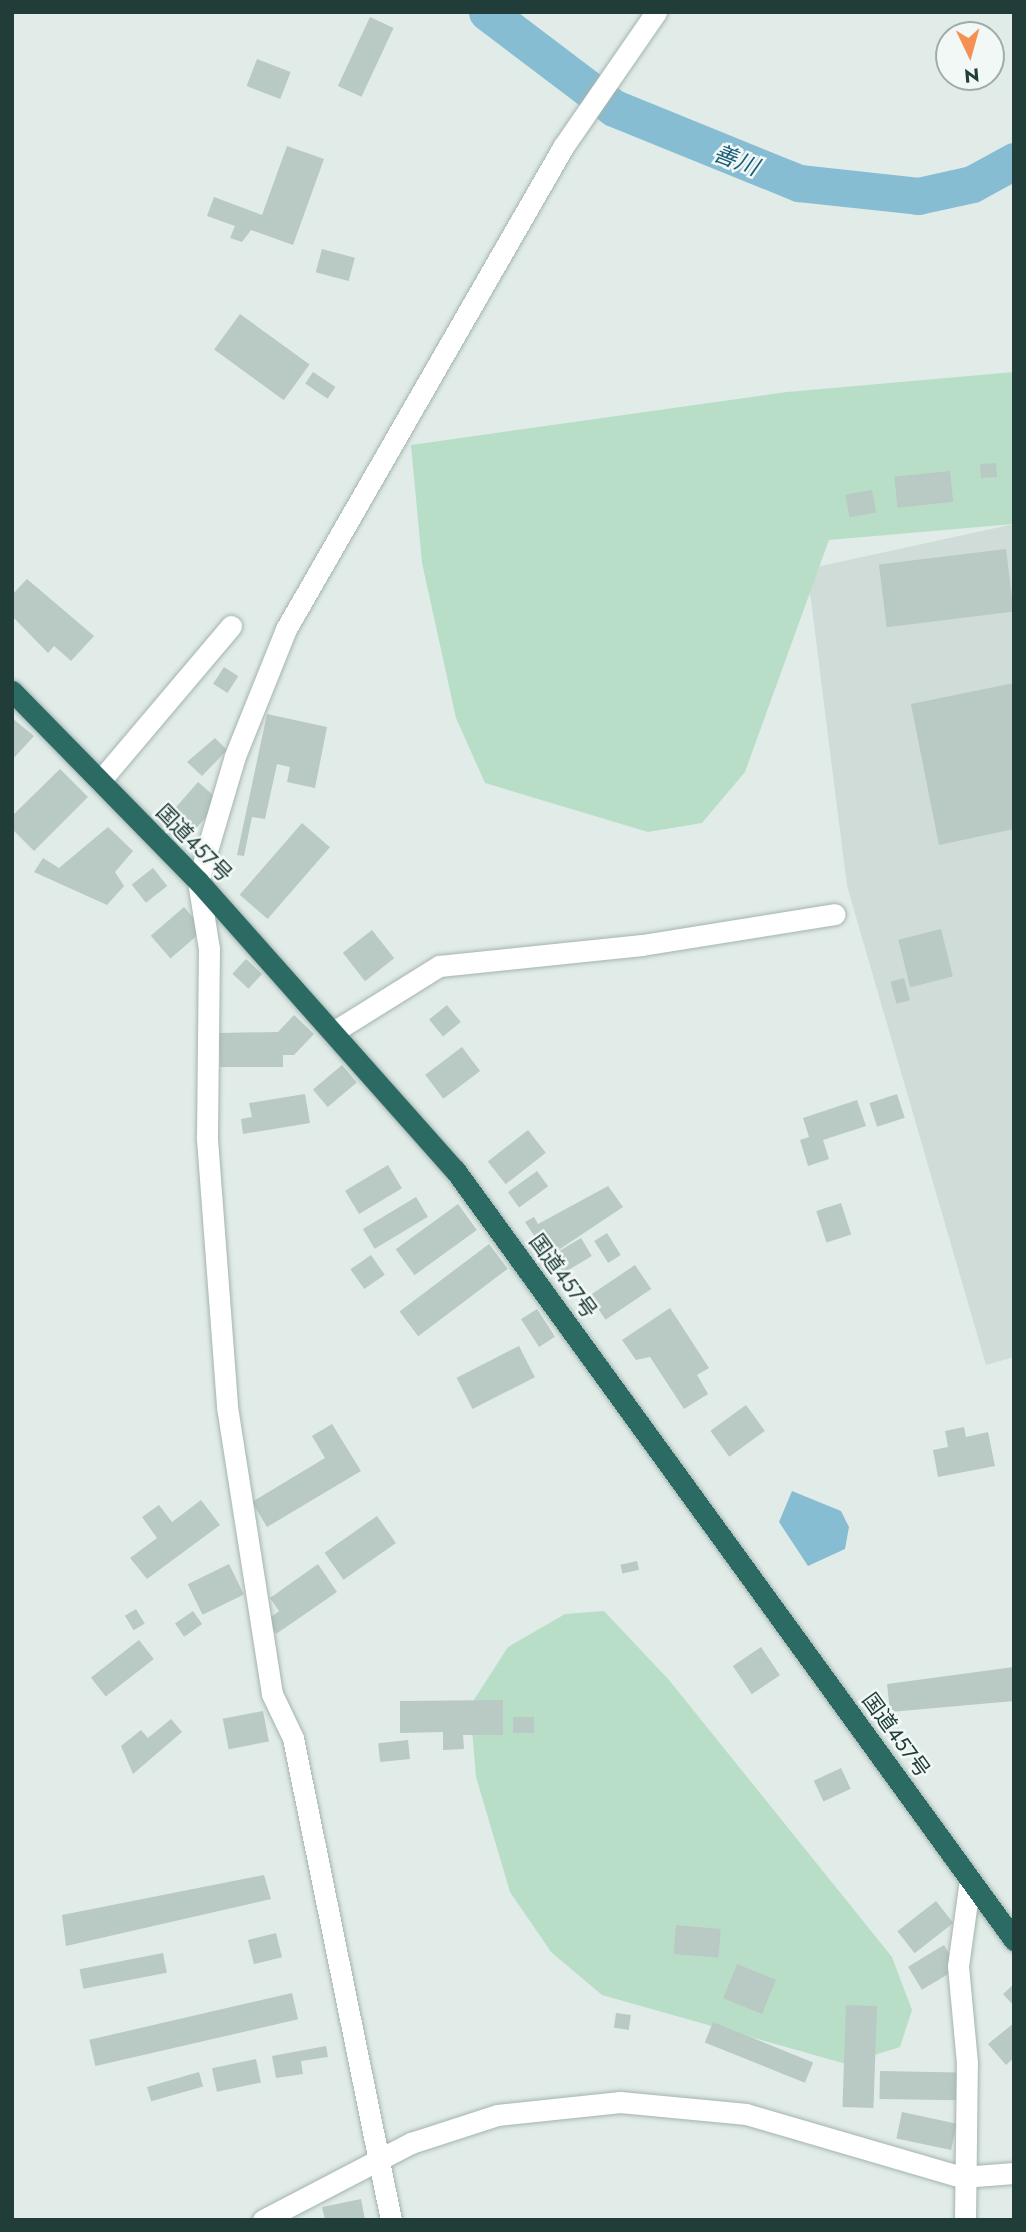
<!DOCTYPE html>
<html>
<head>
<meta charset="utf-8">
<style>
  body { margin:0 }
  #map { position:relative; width:1026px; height:2232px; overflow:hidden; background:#e1ece8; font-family:Jost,"Noto Sans JP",sans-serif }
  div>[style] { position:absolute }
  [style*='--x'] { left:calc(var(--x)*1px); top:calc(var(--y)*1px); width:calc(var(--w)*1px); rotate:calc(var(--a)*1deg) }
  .built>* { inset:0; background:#cfdcd7 }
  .green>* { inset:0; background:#b9dec7 }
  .water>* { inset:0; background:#87bdd2 }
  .river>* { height:37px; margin:-18.5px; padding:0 18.5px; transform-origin:18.5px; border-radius:18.5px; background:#87bdd2 }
  .building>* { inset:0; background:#b9c9c4; transform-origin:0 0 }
  .roads { filter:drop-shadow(0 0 2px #a4b4b0) drop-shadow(0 0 2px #a4b4b0) }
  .minor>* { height:21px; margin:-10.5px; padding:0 10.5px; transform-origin:10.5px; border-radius:10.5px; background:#fff }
  .highway>* { height:21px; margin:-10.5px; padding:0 10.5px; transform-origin:10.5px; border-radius:10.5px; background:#2c6a64 }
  span { translate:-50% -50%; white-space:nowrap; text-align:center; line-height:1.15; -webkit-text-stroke:5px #f1f8f6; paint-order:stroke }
  .street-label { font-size:21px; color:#213d39 }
  .water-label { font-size:23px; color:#195e7a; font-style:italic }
  .frame { position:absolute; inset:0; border:14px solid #213d39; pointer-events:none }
  .north { position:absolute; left:935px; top:21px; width:70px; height:70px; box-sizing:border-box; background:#f1f8f6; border:2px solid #9eadaa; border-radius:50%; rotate:175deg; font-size:19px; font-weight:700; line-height:28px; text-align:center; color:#213d39 }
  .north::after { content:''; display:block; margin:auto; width:24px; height:32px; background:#f59055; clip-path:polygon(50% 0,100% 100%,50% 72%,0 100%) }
</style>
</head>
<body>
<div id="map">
  <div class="built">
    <div style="clip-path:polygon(1014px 524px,1014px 1357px,986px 1365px,847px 886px,807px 569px)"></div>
  </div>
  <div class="green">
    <div style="clip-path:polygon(1014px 372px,1014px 524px,829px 540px,745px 772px,702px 823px,648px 832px,485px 783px,456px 718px,422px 563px,411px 445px,787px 392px)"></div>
    <div style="clip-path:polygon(604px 1611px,669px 1680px,892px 1957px,912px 2010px,900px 2047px,846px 2064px,602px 1995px,551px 1952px,510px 1892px,476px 1777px,470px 1706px,508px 1647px,565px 1614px)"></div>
  </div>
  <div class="water">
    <div style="clip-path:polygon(792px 1491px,841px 1511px,849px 1527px,845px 1549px,808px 1566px,779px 1522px)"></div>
  </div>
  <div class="river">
    <div style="--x:487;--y:12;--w:159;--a:37.1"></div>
    <div style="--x:614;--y:108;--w:200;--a:22.1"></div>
    <div style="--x:799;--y:183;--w:120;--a:6.2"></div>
    <div style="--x:918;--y:196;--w:55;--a:-12.5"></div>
    <div style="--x:972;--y:184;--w:48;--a:-28.7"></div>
  </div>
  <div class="building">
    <div style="left:370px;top:17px;width:26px;height:76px;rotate:25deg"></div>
    <div style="left:257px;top:59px;width:36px;height:29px;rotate:21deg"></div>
    <div style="clip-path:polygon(287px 146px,324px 159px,293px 245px,251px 230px,242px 242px,230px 238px,235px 226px,207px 216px,214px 197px,262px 215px)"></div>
    <div style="left:322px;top:249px;width:34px;height:24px;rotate:15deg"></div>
    <div style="left:240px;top:314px;width:86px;height:44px;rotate:36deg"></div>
    <div style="left:313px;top:372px;width:27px;height:14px;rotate:34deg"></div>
    <div style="left:996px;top:463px;width:14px;height:16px;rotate:86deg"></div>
    <div style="left:950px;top:471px;width:31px;height:56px;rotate:84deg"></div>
    <div style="left:872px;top:490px;width:23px;height:27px;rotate:80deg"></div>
    <div style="left:1006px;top:549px;width:63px;height:128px;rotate:83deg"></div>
    <div style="clip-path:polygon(27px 579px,94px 636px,71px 661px,54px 646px,48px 653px,12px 616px,12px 595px)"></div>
    <div style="left:224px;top:667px;width:17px;height:20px;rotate:33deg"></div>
    <div style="clip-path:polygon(1014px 683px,1014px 829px,939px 845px,911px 704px)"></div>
    <div style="clip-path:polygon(267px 714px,327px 727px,315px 788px,287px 782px,290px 767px,277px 764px,265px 819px,252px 817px,244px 856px,237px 855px)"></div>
    <div style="clip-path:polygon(12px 718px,34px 736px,12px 760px)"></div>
    <div style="clip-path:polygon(215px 738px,227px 750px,202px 776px,187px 762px)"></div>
    <div style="clip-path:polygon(60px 769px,88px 797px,34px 851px,12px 829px,12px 816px)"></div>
    <div style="left:198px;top:782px;width:29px;height:48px;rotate:41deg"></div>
    <div style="left:302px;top:823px;width:37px;height:95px;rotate:41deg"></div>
    <div style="clip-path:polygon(108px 827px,133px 851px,115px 872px,124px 886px,107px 905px,34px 872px,43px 858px,59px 868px)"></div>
    <div style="left:153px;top:868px;width:23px;height:27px;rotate:52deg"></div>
    <div style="left:184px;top:907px;width:30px;height:44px;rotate:49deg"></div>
    <div style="left:941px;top:929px;width:49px;height:44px;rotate:76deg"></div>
    <div style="left:372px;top:930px;width:36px;height:37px;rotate:52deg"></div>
    <div style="left:246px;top:959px;width:22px;height:20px;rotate:43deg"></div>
    <div style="left:904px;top:978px;width:23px;height:14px;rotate:75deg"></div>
    <div style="left:447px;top:1005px;width:22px;height:23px;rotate:51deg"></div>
    <div style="clip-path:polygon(294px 1015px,314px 1034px,294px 1055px,283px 1055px,283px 1067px,220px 1067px,219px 1033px,278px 1032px)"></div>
    <div style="left:462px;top:1047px;width:30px;height:46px;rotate:53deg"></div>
    <div style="left:342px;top:1065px;width:23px;height:38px;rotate:50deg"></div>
    <div style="clip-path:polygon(305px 1094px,310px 1123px,243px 1134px,241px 1119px,252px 1117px,249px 1103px)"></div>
    <div style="left:897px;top:1094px;width:25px;height:29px;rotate:72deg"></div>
    <div style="clip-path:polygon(857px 1100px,866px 1126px,823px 1140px,829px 1159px,808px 1166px,800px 1140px,809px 1137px,803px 1118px)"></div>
    <div style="left:528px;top:1130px;width:29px;height:51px;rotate:52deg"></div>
    <div style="left:388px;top:1165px;width:27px;height:50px;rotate:59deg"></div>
    <div style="left:537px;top:1171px;width:19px;height:36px;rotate:54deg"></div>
    <div style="clip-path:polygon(608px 1186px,623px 1207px,548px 1257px,525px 1222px,534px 1217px,538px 1224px)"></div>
    <div style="left:416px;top:1197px;width:23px;height:62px;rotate:59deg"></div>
    <div style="left:841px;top:1203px;width:33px;height:26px;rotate:72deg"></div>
    <div style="left:458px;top:1204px;width:32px;height:77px;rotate:54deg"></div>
    <div style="left:607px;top:1233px;width:26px;height:15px;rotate:58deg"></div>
    <div style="left:581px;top:1238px;width:21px;height:33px;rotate:59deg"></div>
    <div style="left:489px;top:1244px;width:31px;height:112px;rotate:53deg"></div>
    <div style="left:371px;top:1255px;width:24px;height:25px;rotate:55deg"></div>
    <div style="left:635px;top:1265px;width:29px;height:55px;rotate:56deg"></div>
    <div style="clip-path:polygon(670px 1308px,709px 1368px,697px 1375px,708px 1394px,684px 1409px,650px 1357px,636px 1360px,622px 1340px)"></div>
    <div style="left:537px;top:1309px;width:33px;height:19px;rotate:57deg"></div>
    <div style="left:519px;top:1346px;width:35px;height:70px;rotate:63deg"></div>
    <div style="left:746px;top:1405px;width:32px;height:44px;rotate:54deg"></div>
    <div style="clip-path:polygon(332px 1424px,361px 1471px,267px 1527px,252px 1502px,325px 1458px,312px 1436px)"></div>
    <div style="clip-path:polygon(964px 1427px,966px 1437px,988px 1432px,995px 1466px,938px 1477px,933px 1450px,948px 1447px,945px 1431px)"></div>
    <div style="clip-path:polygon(201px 1500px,220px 1525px,147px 1579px,130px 1558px,157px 1538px,142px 1517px,159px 1505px,172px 1522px)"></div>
    <div style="left:377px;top:1516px;width:33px;height:64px;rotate:55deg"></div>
    <div style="left:637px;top:1561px;width:9px;height:17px;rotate:77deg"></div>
    <div style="left:229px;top:1564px;width:34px;height:46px;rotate:64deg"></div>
    <div style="clip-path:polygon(318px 1564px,337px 1592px,276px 1634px,267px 1620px,279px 1611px,270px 1598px)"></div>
    <div style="left:136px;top:1609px;width:17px;height:13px;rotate:59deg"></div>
    <div style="left:193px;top:1611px;width:16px;height:22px;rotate:55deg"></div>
    <div style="left:139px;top:1640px;width:24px;height:61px;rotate:52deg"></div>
    <div style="left:761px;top:1647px;width:34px;height:34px;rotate:56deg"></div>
    <div style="clip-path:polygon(1014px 1667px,1014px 1701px,890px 1712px,887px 1684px)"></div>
    <div style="clip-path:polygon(503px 1700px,503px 1735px,463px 1735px,464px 1749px,443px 1750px,443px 1732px,400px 1733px,400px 1701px)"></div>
    <div style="left:263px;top:1711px;width:31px;height:41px;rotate:79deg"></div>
    <div style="left:513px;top:1717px;width:21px;height:16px"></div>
    <div style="clip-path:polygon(171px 1719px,182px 1732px,133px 1774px,121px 1746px,141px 1730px,148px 1738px)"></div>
    <div style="left:408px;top:1740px;width:19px;height:30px;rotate:84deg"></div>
    <div style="left:841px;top:1768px;width:23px;height:30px;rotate:65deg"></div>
    <div style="clip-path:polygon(264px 1875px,271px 1899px,66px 1946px,62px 1915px)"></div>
    <div style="left:936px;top:1901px;width:28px;height:49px;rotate:52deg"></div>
    <div style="left:676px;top:1925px;width:45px;height:29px;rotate:5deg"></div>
    <div style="left:276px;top:1933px;width:25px;height:29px;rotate:76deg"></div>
    <div style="left:944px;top:1945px;width:27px;height:42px;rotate:59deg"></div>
    <div style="left:163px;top:1953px;width:20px;height:85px;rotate:79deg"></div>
    <div style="left:737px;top:1964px;width:42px;height:37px;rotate:22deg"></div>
    <div style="clip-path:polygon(1014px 1984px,1014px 2006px,1003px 1994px)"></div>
    <div style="left:292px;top:1993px;width:27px;height:208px;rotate:77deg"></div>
    <div style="left:846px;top:2005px;width:31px;height:102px;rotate:2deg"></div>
    <div style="left:616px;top:2013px;width:15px;height:15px;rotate:8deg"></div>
    <div style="left:713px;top:2022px;width:108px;height:22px;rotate:22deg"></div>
    <div style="clip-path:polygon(1014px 2023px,1014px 2058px,1006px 2065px,988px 2044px)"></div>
    <div style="clip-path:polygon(326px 2046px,328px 2057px,301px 2061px,303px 2074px,276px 2078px,272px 2056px)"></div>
    <div style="left:256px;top:2059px;width:24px;height:45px;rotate:78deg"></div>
    <div style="left:880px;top:2071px;width:79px;height:28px;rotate:1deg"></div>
    <div style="left:199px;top:2072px;width:15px;height:54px;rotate:74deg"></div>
    <div style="left:902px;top:2112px;width:56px;height:27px;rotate:12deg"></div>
    <div style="clip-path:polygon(361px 2199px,365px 2220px,325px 2220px,322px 2207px)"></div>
  </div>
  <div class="roads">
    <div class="minor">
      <div style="--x:100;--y:781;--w:203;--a:-49.8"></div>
      <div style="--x:333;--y:1032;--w:125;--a:-31.9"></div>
      <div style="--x:439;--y:966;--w:204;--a:-5.9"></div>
      <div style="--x:642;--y:945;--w:195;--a:-9.1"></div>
      <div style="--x:263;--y:2220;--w:167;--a:-27.5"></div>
      <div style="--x:411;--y:2143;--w:90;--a:-18"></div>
      <div style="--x:497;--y:2115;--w:124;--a:-6"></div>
      <div style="--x:620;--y:2102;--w:127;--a:5.4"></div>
      <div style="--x:746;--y:2114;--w:225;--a:16.3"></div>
      <div style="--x:962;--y:2177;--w:52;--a:-4.4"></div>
      <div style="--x:391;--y:2220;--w:492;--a:-101.5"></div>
      <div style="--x:293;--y:1738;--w:49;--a:-115.5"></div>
      <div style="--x:272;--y:1694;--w:292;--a:-98.9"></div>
      <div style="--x:227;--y:1405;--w:269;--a:-94.3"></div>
      <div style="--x:207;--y:1137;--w:188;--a:-89.4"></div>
      <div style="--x:209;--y:949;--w:69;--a:-99.2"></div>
      <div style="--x:198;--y:881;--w:130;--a:-73.5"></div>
      <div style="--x:235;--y:756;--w:137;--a:-68.1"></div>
      <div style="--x:286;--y:629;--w:556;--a:-60.11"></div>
      <div style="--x:563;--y:147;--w:164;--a:-55.4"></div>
      <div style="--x:965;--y:2220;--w:157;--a:-89.3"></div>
      <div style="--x:967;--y:2063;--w:97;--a:-95.3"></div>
      <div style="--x:958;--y:1966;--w:88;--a:-82.1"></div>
    </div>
    <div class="highway">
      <div style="--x:12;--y:691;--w:266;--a:45.6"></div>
      <div style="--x:198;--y:881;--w:387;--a:48.4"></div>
      <div style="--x:455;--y:1170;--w:952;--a:54.02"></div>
    </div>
  </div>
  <div class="street-label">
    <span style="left:194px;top:843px;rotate:46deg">国道457号</span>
    <span style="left:563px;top:1276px;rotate:54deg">国道457号</span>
    <span style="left:896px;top:1735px;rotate:54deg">国道457号</span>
  </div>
  <div class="water-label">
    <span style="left:736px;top:160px;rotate:21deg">善川</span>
  </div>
  <div class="frame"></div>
  <div class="north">N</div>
</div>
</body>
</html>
